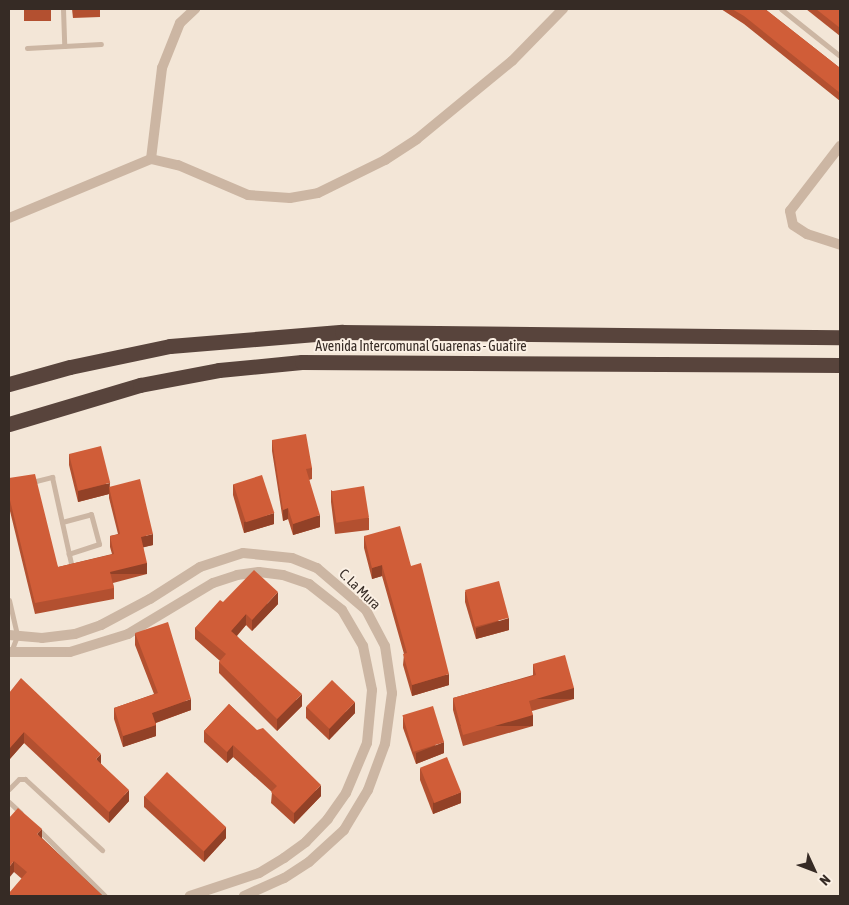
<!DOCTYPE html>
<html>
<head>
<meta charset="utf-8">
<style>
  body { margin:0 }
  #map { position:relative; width:849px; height:905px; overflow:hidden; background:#f3e6d7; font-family:"Asap Condensed",sans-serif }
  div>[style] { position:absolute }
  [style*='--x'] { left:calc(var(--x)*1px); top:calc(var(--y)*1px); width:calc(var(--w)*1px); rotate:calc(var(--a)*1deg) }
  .lane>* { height:5px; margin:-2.5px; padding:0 2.5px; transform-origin:2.5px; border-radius:2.5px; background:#ccb6a3 }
  .street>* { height:10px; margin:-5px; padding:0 5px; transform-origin:5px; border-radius:5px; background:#ccb6a3 }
  .highway>* { height:15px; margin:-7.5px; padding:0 7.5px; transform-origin:7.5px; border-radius:7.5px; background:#58443c }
  .wall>* { inset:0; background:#b35030; transform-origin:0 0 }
  .shaded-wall>* { inset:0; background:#924127; transform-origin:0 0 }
  .building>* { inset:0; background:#d05d38; transform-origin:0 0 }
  span { translate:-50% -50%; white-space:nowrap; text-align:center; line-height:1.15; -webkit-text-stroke:4px #fbf0e4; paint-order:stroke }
  .street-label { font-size:14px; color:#362b25 }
  .frame { position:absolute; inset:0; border:10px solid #362b25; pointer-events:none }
  .north { position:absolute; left:789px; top:845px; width:50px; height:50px; -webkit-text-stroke:4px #fbf0e4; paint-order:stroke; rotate:133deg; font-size:14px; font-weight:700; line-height:20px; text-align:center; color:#362b25 }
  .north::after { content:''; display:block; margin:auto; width:18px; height:22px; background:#362b25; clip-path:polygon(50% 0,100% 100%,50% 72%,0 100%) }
</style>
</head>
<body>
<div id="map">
  <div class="lane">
    <div style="--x:63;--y:9;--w:37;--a:88"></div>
    <div style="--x:781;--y:9;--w:75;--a:38.5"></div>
    <div style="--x:27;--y:48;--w:74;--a:-3.1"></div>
    <div style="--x:32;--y:482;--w:21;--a:-14"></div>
    <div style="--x:52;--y:477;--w:93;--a:77.6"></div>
    <div style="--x:62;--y:522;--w:30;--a:-15"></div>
    <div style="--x:91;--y:514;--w:31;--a:75"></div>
    <div style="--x:99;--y:544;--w:32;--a:162"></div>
    <div style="--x:9;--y:600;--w:37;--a:77"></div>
    <div style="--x:17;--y:636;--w:17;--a:111"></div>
    <div style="--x:9;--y:789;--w:14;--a:-45"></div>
    <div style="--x:19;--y:779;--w:6;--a:0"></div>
    <div style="--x:25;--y:779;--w:105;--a:42.7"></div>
    <div style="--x:9;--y:802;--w:16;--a:43"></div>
    <div style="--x:37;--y:828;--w:96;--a:45"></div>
  </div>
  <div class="street">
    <div style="--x:840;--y:146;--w:82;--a:127.6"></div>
    <div style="--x:790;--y:211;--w:14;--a:78"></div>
    <div style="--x:793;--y:225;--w:17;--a:33"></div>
    <div style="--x:807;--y:234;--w:35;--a:18"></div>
    <div style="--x:151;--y:159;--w:92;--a:-83.1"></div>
    <div style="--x:162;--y:68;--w:48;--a:-68.2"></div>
    <div style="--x:180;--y:23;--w:21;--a:-43"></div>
    <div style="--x:9;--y:218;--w:154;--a:-22.6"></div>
    <div style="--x:151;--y:159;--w:28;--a:13"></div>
    <div style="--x:178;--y:165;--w:76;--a:23.2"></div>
    <div style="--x:248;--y:195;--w:42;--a:4.1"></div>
    <div style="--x:290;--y:198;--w:28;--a:-10"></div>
    <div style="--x:318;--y:193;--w:75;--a:-26.2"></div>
    <div style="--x:385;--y:160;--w:38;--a:-33"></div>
    <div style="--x:417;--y:139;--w:123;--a:-39.4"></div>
    <div style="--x:512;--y:61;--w:73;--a:-45.6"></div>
    <div style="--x:9;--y:635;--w:33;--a:5"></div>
    <div style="--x:42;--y:638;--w:33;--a:-7"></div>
    <div style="--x:75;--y:634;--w:28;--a:-19"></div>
    <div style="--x:101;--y:625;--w:55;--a:-28"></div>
    <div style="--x:150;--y:599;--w:59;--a:-32.6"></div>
    <div style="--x:200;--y:567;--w:45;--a:-18"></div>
    <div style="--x:243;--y:553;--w:49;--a:5.8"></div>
    <div style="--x:292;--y:558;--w:27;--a:22"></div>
    <div style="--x:317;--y:568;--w:65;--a:40.6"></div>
    <div style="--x:366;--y:610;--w:41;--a:62.2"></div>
    <div style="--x:385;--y:646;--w:48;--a:81.5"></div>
    <div style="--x:392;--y:693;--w:51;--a:97.8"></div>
    <div style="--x:385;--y:744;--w:49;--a:110.3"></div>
    <div style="--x:368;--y:790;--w:47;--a:121"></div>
    <div style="--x:344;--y:830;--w:47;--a:137.6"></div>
    <div style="--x:309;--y:862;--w:30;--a:147"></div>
    <div style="--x:284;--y:878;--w:44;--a:155.8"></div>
    <div style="--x:9;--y:652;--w:61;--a:0"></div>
    <div style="--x:70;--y:652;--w:61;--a:-17.2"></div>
    <div style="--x:128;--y:634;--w:99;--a:-31"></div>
    <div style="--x:213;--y:583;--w:25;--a:-18"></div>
    <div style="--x:237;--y:575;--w:22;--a:-8"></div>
    <div style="--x:259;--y:572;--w:24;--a:7"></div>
    <div style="--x:283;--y:575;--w:28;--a:19"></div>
    <div style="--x:309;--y:584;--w:42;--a:38.2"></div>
    <div style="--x:342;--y:610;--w:42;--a:59.7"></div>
    <div style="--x:363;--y:646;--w:45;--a:78.4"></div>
    <div style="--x:372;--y:690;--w:53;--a:95.4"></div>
    <div style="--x:367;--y:743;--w:54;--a:112.8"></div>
    <div style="--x:346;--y:793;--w:32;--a:125"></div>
    <div style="--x:328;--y:819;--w:32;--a:134"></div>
    <div style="--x:306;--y:842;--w:27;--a:144"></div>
    <div style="--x:284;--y:858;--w:29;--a:149"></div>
    <div style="--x:259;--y:873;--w:73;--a:161.6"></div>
  </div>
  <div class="highway">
    <div style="--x:9;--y:384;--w:63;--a:-15.6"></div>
    <div style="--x:70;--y:367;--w:102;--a:-11.9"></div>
    <div style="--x:170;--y:346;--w:173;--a:-4.7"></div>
    <div style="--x:342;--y:332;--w:498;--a:0.6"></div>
    <div style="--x:9;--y:424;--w:137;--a:-16.6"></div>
    <div style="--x:140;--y:385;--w:80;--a:-10.8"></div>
    <div style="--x:219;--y:370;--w:83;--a:-5.5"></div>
    <div style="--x:302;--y:362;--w:538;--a:0.32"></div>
  </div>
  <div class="wall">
    <div style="left:24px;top:9px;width:27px;height:12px"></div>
    <div style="clip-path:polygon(72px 9px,100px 9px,100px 17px,73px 18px)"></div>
    <div style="clip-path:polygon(721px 9px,765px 9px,840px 68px,840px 101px,744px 24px)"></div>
    <div style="clip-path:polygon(806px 9px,840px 9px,840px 36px)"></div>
    <div style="clip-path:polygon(272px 440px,312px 468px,312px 479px,309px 480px,320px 527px,293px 535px,288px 519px,283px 521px,272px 451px)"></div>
    <div style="clip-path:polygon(69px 454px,110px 487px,153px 545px,143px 547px,147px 574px,113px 583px,114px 588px,114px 599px,35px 614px,9px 507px,9px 478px,58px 567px,112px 554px,110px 547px,110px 536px,118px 534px,109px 498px,109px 494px,78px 502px,69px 465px)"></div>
    <div style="clip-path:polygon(233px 484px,274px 524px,244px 533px,233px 495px)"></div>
    <div style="clip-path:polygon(331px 490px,369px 518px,369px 530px,335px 534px,331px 502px)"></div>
    <div style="clip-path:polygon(364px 536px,411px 566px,449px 685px,412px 696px,403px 665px,404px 654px,382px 576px,372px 579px,364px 548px)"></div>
    <div style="clip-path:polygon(465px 591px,509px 630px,476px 639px,465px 602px)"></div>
    <div style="clip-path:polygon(223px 602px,278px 604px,252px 631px,246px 625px,237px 636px,302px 706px,277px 731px,219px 673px,219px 662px,220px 661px,195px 639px,195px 628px)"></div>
    <div style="clip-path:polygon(135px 633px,191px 710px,156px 723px,156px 736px,123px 747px,114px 719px,114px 708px,154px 694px,135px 645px)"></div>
    <div style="clip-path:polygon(533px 664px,574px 699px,532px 711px,533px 726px,463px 746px,453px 710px,453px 698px,533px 675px)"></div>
    <div style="clip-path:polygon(9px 693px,101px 764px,129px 801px,109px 823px,24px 743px,9px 760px)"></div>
    <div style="clip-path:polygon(229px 704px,321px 796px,294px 824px,271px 803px,272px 792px,233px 757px,227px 763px,204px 742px,204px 731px)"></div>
    <div style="clip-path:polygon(306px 707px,355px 713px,329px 740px,306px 718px)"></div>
    <div style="clip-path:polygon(403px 717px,444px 753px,416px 764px,403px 728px)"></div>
    <div style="clip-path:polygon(420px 768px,461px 803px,433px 814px,420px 780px)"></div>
    <div style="clip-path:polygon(144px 796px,226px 838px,204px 862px,144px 807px)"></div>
    <div style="clip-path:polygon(9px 818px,42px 838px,103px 896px,22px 879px,14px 872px)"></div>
  </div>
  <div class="shaded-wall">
    <div style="clip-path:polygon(110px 483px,109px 494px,78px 502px,78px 491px)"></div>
    <div style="clip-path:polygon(288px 508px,288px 519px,283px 521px,283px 510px)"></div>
    <div style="clip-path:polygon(274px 513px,274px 524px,244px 533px,244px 522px)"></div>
    <div style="clip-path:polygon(320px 515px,320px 527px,293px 535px,293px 524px)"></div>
    <div style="clip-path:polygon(153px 534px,153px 545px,141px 548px,141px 537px)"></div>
    <div style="left:147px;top:563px;width:11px;height:38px;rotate:90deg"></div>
    <div style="clip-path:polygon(382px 565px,382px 576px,372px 579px,372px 568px)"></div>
    <div style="clip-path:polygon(278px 592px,278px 604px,252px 631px,252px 620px)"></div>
    <div style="clip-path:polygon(246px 614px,246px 625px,231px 642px,231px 631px)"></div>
    <div style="clip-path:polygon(509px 618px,509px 630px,476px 639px,476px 628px)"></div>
    <div style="clip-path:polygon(449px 674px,449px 685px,412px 696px,412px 685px)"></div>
    <div style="left:574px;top:688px;width:11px;height:47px;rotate:90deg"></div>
    <div style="clip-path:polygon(302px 694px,302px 706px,277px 731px,277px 719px)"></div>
    <div style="clip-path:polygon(191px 699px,191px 710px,152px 724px,152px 713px)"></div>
    <div style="clip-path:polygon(355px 702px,355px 713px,329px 740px,329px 729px)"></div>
    <div style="left:533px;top:715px;width:11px;height:73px;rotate:90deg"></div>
    <div style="clip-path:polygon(156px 725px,156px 736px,123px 747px,123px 736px)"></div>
    <div style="clip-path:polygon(24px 732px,24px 743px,9px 760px,9px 749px)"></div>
    <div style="clip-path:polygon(444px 742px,444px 753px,416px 764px,416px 753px)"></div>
    <div style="clip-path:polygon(233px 745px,233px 757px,227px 763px,227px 752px)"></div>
    <div style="clip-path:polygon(101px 754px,101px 766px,96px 759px)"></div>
    <div style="clip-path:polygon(321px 785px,321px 796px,294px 824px,294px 813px)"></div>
    <div style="clip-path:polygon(129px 790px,129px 801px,109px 823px,109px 812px)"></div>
    <div style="clip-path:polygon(461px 792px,461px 803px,433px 814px,433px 803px)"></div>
    <div style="clip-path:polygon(226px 827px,226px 838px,204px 862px,204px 850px)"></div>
    <div style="clip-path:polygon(42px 829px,42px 840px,37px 834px)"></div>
    <div style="clip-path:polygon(14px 861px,14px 872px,9px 878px,9px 867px)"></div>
  </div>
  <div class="building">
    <div style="clip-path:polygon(732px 9px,765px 9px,840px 68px,840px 93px,744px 16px)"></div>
    <div style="clip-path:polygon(816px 9px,840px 9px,840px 28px)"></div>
    <div style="clip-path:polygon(306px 434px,312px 468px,306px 469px,320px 515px,293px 524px,288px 508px,283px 510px,272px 440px)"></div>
    <div style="left:101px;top:446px;width:38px;height:33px;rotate:76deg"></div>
    <div style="clip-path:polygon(35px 474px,58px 567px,114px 554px,110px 536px,120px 534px,109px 487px,140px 479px,153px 534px,141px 537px,147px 563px,110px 572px,114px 588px,35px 603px,9px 496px,9px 478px)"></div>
    <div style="left:262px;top:475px;width:40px;height:30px;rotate:72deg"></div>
    <div style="left:364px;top:486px;width:32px;height:33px;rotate:81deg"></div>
    <div style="clip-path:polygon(400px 526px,411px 566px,421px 563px,449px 674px,412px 685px,403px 654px,407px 653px,382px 565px,372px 568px,364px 536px)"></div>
    <div style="clip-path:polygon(254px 570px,278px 592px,252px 620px,246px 614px,231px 631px,302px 694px,277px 719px,219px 662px,226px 654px,195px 628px,220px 600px,223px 602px)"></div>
    <div style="left:499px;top:581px;width:38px;height:35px;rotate:75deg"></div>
    <div style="clip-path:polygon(168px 622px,191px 699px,152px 713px,156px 725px,123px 736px,114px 708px,158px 693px,135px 633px)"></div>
    <div style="clip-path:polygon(565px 655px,574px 688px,529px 701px,533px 715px,463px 735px,453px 698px,536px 675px,533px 664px)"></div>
    <div style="clip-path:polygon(21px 678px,101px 754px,96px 759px,129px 790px,109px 812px,24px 732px,9px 749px,9px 693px)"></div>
    <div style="left:332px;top:680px;width:32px;height:37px;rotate:44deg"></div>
    <div style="clip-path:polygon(229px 704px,257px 730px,263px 728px,321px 785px,294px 813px,271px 792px,277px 786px,233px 745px,227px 752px,204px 731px)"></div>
    <div style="left:433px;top:706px;width:38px;height:32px;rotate:73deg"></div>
    <div style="left:447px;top:757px;width:38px;height:29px;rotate:68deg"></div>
    <div style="left:167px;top:772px;width:81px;height:33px;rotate:43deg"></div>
    <div style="clip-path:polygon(18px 808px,42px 829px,37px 834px,103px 896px,9px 896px,9px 893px,27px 872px,14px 861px,9px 867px,9px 818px)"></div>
  </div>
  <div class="street-label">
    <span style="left:421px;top:346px">Avenida Intercomunal Guarenas - Guatire</span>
    <span style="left:360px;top:589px;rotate:44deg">C. La Mura</span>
  </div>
  <div class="frame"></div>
  <div class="north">N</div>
</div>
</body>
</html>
